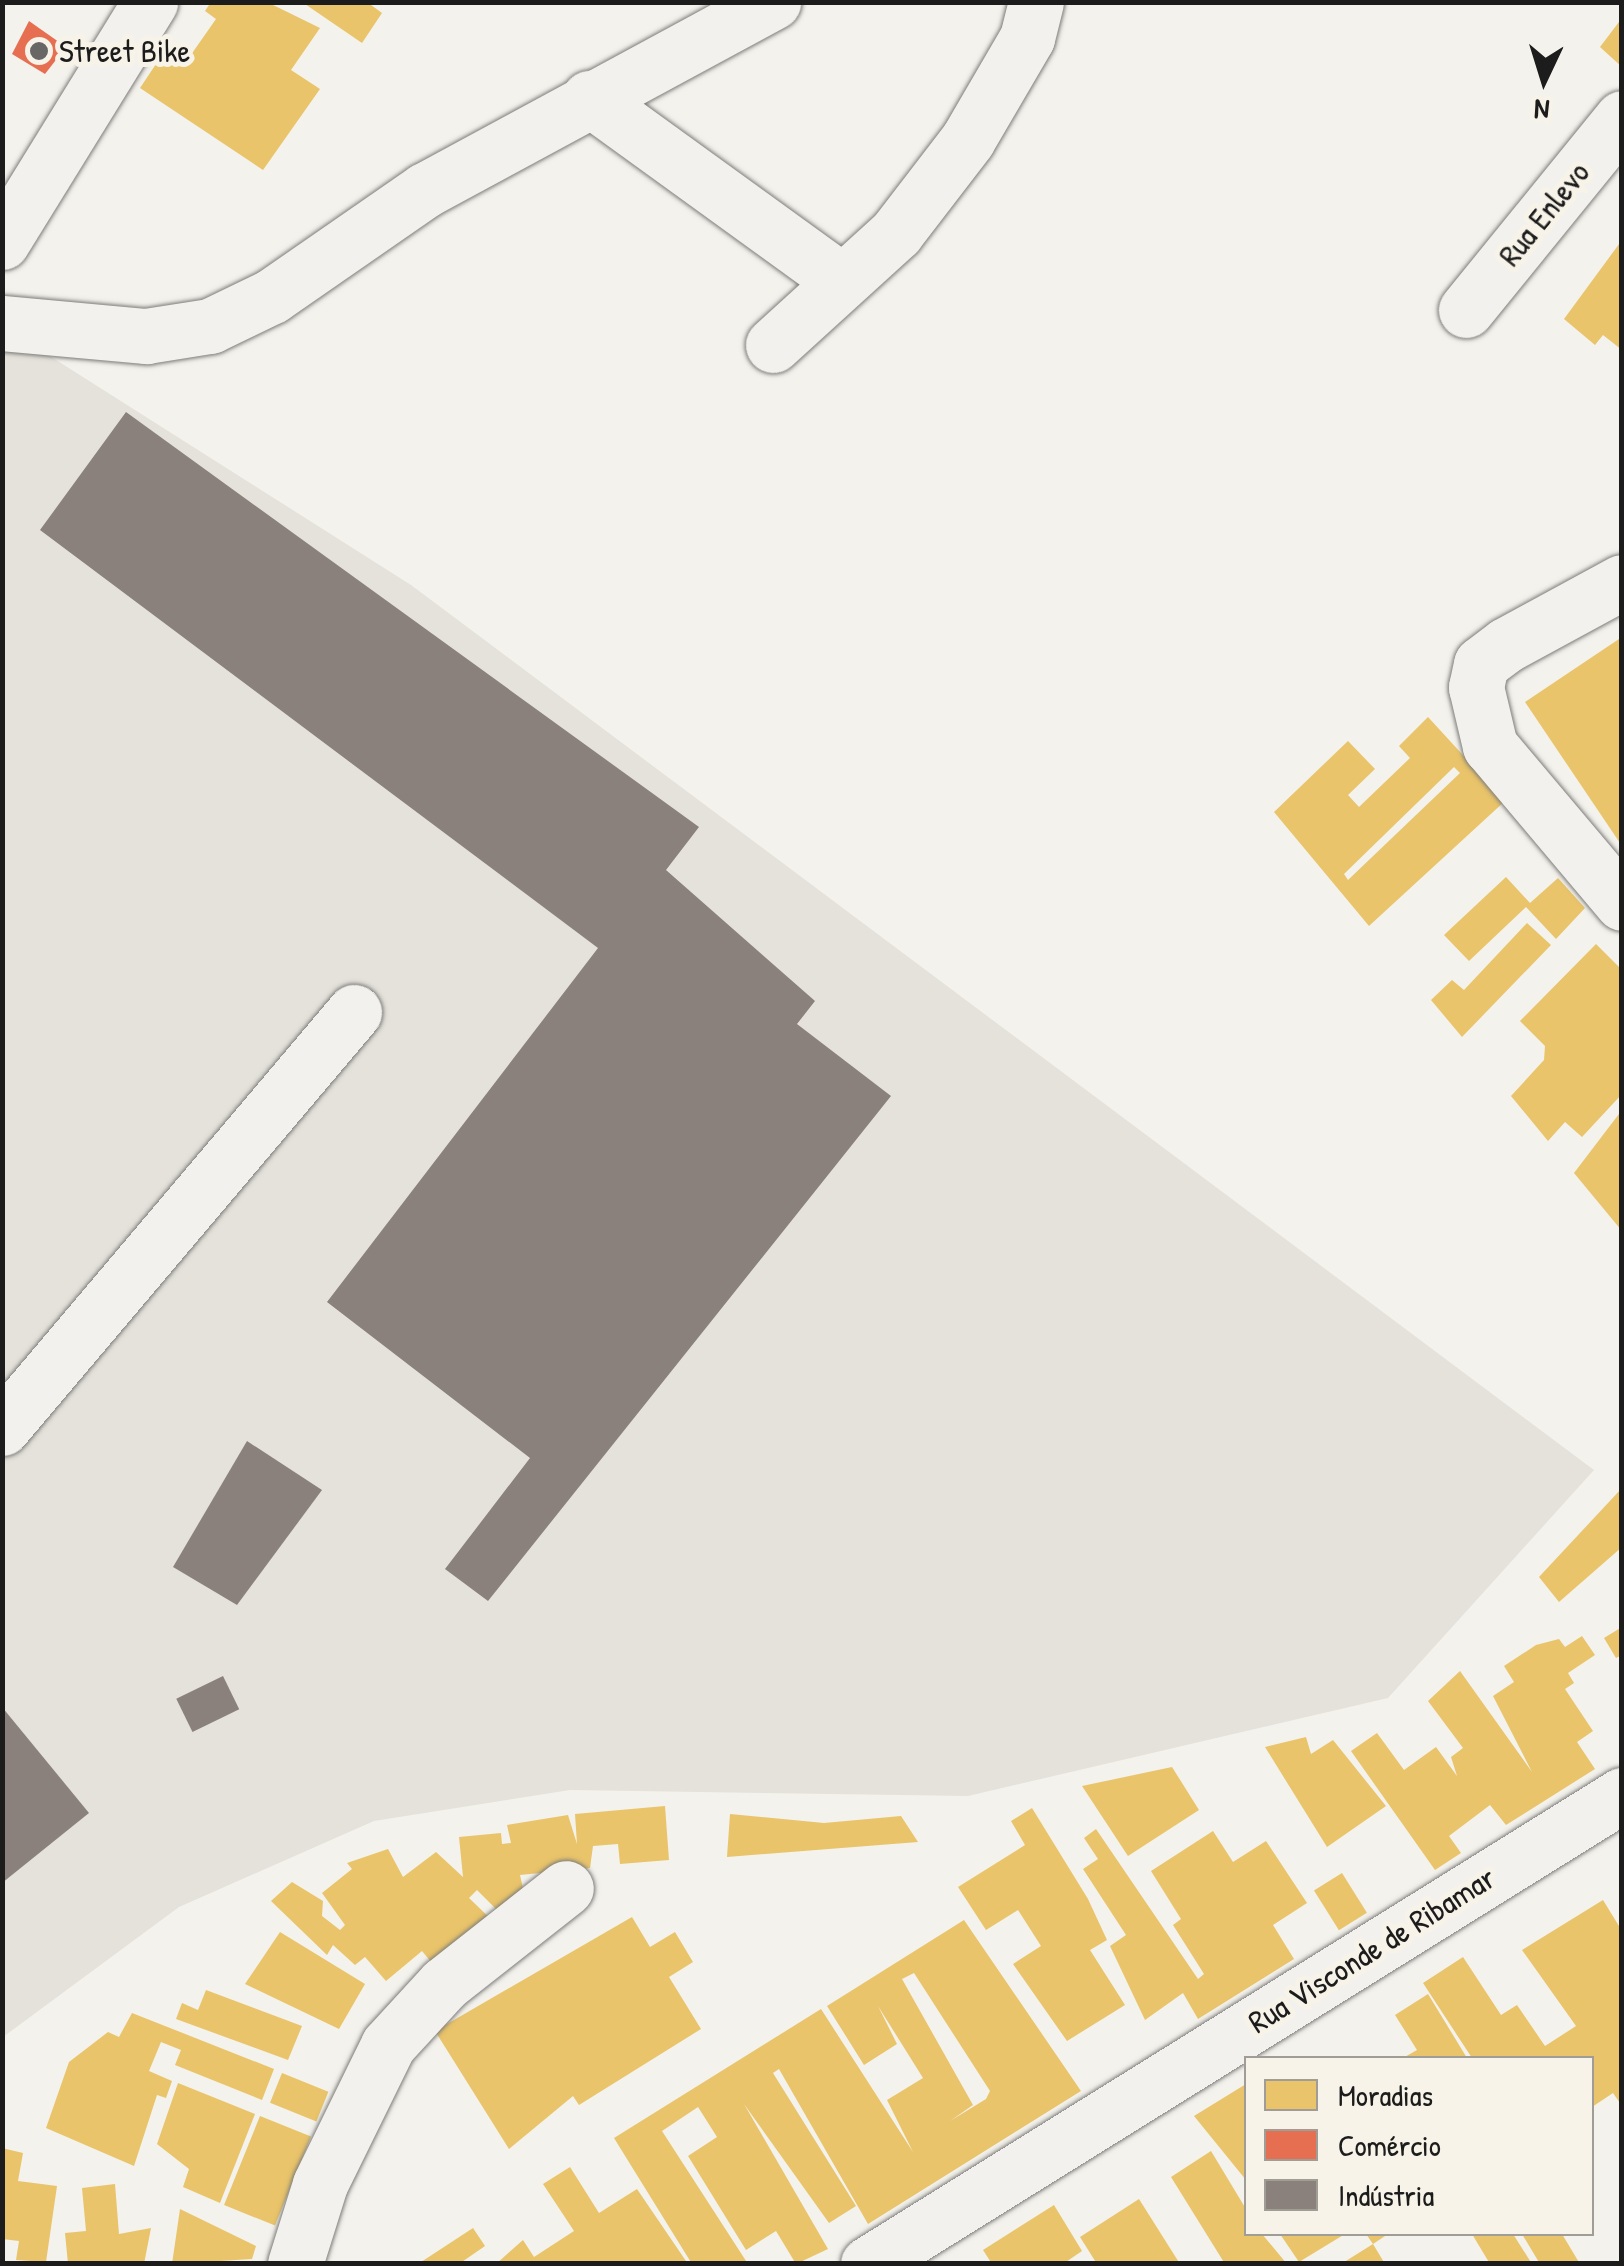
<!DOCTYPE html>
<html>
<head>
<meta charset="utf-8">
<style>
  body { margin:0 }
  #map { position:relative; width:1624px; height:2266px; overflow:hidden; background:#f4f2ec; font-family:"Patrick Hand",sans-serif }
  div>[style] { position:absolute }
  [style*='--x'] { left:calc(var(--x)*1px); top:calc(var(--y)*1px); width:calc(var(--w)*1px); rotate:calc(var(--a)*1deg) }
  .built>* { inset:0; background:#e4e2da }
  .homes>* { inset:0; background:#e9c46a; transform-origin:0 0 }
  .shops>* { inset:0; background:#e76f51 }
  .industry>* { inset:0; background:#8a817c; transform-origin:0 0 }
  .roads { filter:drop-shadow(0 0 2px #7d7c7a) drop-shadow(0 0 2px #7d7c7a) }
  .minor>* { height:55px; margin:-27.5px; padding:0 27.5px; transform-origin:27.5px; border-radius:27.5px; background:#f2f1ed }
  .major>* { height:55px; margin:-27.5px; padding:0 27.5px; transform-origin:27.5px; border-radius:27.5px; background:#f2f1ed }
  .dots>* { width:28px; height:28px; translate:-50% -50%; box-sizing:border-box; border:5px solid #f7f3e8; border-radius:50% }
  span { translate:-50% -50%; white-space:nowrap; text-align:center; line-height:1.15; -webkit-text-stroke:10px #f7f3e8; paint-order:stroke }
  .poi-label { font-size:32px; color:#1c1c1c }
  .left { translate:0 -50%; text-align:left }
  .street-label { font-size:32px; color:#1c1c1c }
  .frame { position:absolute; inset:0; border:5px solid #1c1c1c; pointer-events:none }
  .legend { position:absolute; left:1244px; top:2056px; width:350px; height:180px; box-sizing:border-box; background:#f7f3e8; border:2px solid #9f9d96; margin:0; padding:12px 18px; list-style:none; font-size:30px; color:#1c1c1c }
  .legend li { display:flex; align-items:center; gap:20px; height:50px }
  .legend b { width:50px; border:2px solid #9f9d96 }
  .north { position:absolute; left:1494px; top:30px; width:100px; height:100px; -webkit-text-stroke:8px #f7f3e8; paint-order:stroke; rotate:184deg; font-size:28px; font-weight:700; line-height:40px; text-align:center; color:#1c1c1c }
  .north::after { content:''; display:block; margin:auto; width:35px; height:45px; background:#1c1c1c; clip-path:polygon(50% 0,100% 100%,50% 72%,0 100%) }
</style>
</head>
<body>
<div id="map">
  <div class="built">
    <div style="clip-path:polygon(12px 332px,411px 585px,1594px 1470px,1388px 1698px,968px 1796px,570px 1790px,374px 1821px,179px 1907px,3px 2037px,2px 346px)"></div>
  </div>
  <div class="homes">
    <div style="clip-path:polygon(211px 2px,267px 2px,320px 28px,291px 70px,320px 89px,263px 170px,140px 88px,168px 46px,188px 59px,216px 19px,205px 11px)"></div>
    <div style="clip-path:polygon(302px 2px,367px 2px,382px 13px,362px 43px)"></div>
    <div style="clip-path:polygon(1622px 18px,1622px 67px,1600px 47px)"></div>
    <div style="clip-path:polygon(1622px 240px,1619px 265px,1622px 350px,1603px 335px,1595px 345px,1564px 319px)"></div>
    <div style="clip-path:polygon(1622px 637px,1622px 846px,1525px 702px)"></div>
    <div style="clip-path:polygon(evenodd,1428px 717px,1505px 801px,1369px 926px,1274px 812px,1348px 741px,1375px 769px,1348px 795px,1359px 807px,1410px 758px,1399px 746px,1428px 717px,1454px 767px,1460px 773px,1348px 880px,1344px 874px,1454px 767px)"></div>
    <div style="clip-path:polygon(1506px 877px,1530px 903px,1558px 878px,1585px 908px,1556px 939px,1526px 907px,1469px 961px,1444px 935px)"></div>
    <div style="clip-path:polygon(1527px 923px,1551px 945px,1462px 1037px,1431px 1000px,1452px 980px,1464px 990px)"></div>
    <div style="clip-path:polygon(1596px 944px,1622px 970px,1622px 1094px,1582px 1137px,1565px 1122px,1548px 1141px,1511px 1096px,1544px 1060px,1545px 1046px,1520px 1021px)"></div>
    <div style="clip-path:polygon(1622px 1110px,1622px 1231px,1574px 1173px)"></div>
    <div style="clip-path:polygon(1622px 1488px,1622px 1547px,1559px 1602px,1539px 1577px)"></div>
    <div style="clip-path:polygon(1622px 1627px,1622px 1655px,1616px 1658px,1604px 1638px)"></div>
    <div style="clip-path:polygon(1582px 1636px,1595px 1655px,1568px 1673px,1574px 1683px,1565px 1689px,1593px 1731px,1577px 1742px,1595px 1769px,1506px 1825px,1490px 1805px,1449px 1836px,1461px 1853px,1435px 1870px,1351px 1751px,1377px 1733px,1404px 1770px,1436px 1747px,1457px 1776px,1451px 1757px,1463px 1748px,1428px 1701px,1460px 1671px,1532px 1772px,1493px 1696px,1514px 1682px,1504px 1666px,1536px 1645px,1559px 1639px,1565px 1647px)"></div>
    <div style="clip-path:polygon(1306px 1737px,1311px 1754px,1333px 1740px,1386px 1806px,1327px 1847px,1265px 1747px)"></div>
    <div style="clip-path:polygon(1172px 1767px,1199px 1810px,1128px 1856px,1082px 1786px)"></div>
    <div style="clip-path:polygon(665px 1806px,669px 1860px,620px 1864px,618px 1844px,593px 1846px,590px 1868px,520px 1875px,526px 1902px,505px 1918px,477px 1890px,469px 1898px,497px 1925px,442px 1975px,422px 1951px,386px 1981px,365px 1957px,355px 1965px,333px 1945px,327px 1955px,271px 1901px,292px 1882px,323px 1901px,322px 1916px,340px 1930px,345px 1925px,322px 1893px,352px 1869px,347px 1863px,388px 1849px,403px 1877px,436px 1852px,463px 1877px,459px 1837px,501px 1833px,502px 1844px,511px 1843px,507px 1825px,568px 1815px,577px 1844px,575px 1814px)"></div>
    <div style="clip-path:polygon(1032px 1808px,1088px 1899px,1107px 1940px,1090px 1950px,1125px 2005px,1067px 2041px,1013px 1964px,1041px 1946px,1018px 1910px,986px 1930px,958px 1887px,1025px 1845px,1011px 1821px)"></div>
    <div style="clip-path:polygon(730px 1814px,824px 1823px,901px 1816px,918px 1842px,727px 1857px)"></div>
    <div style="clip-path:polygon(1096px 1829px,1198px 1979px,1204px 1974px,1173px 1925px,1181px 1919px,1151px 1871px,1213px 1831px,1233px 1862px,1266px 1841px,1307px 1903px,1273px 1925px,1294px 1959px,1198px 2019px,1183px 1993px,1145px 2020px,1110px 1946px,1126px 1935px,1083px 1869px,1098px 1859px,1084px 1838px)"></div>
    <div style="left:1342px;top:1873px;width:47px;height:33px;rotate:58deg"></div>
    <div style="clip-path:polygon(1603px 1900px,1622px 1931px,1622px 2106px,1613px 2093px,1592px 2107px,1592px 2058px,1472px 2058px,1423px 1983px,1463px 1957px,1501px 2015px,1517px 2005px,1545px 2046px,1576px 2026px,1522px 1950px)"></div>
    <div style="clip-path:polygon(632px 1917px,650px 1947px,675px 1932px,693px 1962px,669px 1977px,701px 2029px,579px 2105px,573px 2096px,509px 2149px,435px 2031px)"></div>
    <div style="clip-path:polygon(evenodd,964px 1920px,1081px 2091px,868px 2224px,779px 2069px,773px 2073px,856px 2206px,829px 2223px,744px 2104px,828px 2249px,796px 2264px,776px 2231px,746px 2250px,688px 2156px,717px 2137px,698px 2107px,662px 2131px,748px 2264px,692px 2264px,614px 2138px,821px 2009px,913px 2152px,887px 2100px,923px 2078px,878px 2006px,897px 2044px,864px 2065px,827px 2006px,964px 1920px,914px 1973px,990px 2091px,986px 2099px,950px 2121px,973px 2105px,902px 1979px,914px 1973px)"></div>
    <div style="clip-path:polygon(280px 1932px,365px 1984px,339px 2029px,245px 1984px)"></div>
    <div style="clip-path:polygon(206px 1990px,302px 2026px,288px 2060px,176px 2019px,182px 2003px,198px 2010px)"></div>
    <div style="clip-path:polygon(1428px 1994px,1467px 2058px,1403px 2058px,1417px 2050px,1395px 2015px)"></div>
    <div style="clip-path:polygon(132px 2013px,274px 2069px,262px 2100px,175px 2065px,181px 2050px,161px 2042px,149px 2071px,172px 2081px,166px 2098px,157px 2095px,134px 2166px,46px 2128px,69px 2062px,108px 2032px,119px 2037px)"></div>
    <div style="left:282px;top:2073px;width:50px;height:32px;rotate:22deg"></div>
    <div style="clip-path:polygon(178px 2083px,255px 2114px,220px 2203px,183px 2187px,189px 2169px,157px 2144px)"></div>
    <div style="clip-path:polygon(1246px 2084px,1246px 2180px,1194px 2116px)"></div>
    <div style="left:260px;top:2116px;width:55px;height:96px;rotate:22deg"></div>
    <div style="clip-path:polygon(2px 2148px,23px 2153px,18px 2181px,57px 2186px,46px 2262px,16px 2260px,19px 2241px,2px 2239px)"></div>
    <div style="clip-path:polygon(1211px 2151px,1246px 2209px,1246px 2234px,1262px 2234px,1287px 2264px,1225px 2264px,1171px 2177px)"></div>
    <div style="clip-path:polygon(570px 2167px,599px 2213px,637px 2189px,688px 2264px,496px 2264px,523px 2240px,534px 2257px,574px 2231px,543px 2184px)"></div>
    <div style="clip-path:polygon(115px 2184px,119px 2234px,151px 2228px,144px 2264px,68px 2264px,65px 2233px,86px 2231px,82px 2188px)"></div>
    <div style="clip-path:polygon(1139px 2199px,1180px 2264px,1097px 2264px,1080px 2237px)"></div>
    <div style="clip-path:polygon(1054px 2205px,1082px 2251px,1063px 2264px,992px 2264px,983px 2250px)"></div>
    <div style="clip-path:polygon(180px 2209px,256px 2246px,252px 2259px,172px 2264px)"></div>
    <div style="clip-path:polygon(473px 2228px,485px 2246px,459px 2264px,418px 2264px)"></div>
    <div style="clip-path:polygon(1280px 2234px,1345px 2234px,1299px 2262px)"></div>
    <div style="clip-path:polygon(1366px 2234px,1388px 2234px,1373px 2244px,1385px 2264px,1341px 2264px,1373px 2244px)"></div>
    <div style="clip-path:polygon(1472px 2234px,1513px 2234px,1532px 2264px,1490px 2264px)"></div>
    <div style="clip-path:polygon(1522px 2234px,1562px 2234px,1580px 2264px,1540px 2264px)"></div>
  </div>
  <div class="shops">
    <div style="clip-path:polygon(29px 21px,66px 47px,45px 74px,12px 54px)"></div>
  </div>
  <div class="industry">
    <div style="clip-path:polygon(126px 412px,699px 827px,666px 870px,815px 1001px,797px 1024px,891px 1096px,488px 1601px,445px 1569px,530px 1458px,327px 1302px,598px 948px,40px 530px)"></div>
    <div style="clip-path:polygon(247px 1441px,322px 1490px,237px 1605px,173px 1567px)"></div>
    <div style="left:223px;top:1676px;width:37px;height:52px;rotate:64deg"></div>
    <div style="clip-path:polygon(2px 1707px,89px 1813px,2px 1883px)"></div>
  </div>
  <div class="roads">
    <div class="minor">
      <div style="--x:589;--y:98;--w:310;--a:35.9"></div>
      <div style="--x:1466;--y:310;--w:247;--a:-50.9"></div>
      <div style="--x:2;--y:323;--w:145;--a:5.2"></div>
      <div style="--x:146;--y:336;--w:65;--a:-8.9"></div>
      <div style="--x:210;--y:326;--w:69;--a:-25.8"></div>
      <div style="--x:272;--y:296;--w:186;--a:-34.7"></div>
      <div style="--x:425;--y:190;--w:396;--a:-28.4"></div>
      <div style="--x:773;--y:345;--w:166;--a:-42.3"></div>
      <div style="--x:896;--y:233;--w:118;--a:-52.5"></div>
      <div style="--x:968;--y:139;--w:117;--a:-59.7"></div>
      <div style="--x:1027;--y:38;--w:37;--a:-76"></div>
      <div style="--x:1622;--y:582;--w:132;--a:151.5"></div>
      <div style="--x:1506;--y:645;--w:31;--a:143"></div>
      <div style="--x:1481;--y:664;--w:24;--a:102"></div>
      <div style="--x:1476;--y:687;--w:61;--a:76.7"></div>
      <div style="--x:1490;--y:746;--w:205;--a:49.9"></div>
      <div style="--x:2;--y:1428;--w:545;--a:-49.76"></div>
      <div style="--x:295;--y:2264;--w:84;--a:-72.6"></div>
      <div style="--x:320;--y:2184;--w:155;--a:-63.9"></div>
      <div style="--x:388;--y:2045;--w:83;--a:-47.4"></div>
      <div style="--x:444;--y:1984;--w:155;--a:-38.2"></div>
      <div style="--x:868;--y:2264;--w:888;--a:-31.88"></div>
    </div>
    <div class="major">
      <div style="--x:2;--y:242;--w:282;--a:-58.3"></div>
    </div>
  </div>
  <div class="dots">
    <div style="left:39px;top:51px;background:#686765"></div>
  </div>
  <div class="poi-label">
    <span class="left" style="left:59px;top:51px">Street Bike</span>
  </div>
  <div class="street-label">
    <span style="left:1544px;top:214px;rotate:-51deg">Rua Enlevo</span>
    <span style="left:1372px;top:1950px;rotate:-32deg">Rua Visconde de Ribamar</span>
  </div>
  <div class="frame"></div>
  <ul class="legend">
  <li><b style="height:28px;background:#e9c46a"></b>Moradias</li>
  <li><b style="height:28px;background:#e76f51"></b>Comércio</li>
  <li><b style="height:28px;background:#8a817c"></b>Indústria</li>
  </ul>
  <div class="north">N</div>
</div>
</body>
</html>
